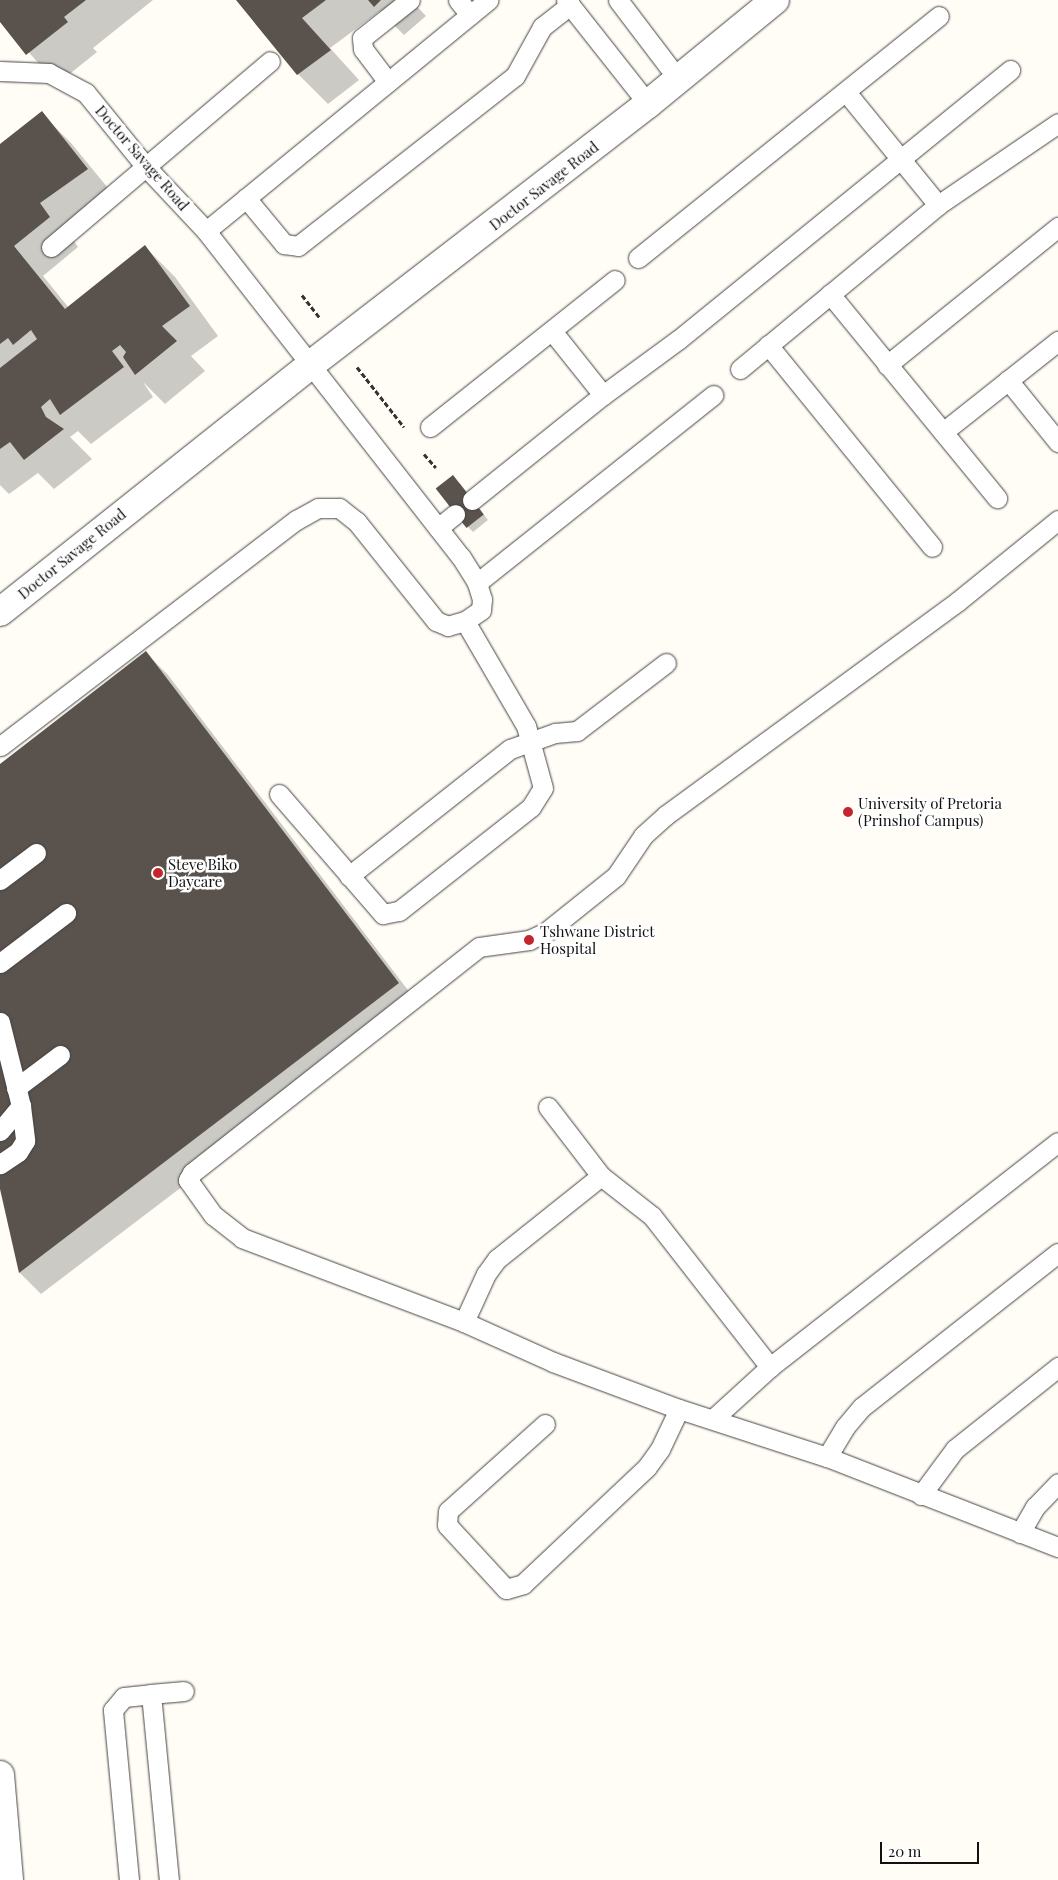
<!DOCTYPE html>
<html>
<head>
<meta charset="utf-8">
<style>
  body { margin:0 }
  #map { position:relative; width:1058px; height:1880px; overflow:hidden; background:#fffdf5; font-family:"Playfair Display",serif }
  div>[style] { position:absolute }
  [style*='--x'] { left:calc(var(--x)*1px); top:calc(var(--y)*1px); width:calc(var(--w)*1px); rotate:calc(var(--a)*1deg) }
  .shadow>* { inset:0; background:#0003 }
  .building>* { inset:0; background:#5a524d; transform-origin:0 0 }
  .path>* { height:3px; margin-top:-1.5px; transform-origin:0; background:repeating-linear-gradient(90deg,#333 0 5px,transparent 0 7.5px) }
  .roads { filter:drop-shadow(0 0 1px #444) drop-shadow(0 0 1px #444) }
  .service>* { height:19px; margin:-9.5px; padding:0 9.5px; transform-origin:9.5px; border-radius:9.5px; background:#fff }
  .minor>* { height:28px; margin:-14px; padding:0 14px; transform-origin:14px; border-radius:14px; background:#fff }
  .dots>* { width:14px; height:14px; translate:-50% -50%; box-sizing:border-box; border:2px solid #fff; border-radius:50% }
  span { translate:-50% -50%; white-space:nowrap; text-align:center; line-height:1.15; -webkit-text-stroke:5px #fff; paint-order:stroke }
  .street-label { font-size:15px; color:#111 }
  .poi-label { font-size:15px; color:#111 }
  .left { translate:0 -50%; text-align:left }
  .scale { position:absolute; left:880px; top:1842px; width:99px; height:22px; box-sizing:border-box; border:2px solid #111; border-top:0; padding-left:6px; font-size:15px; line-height:18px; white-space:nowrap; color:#111; -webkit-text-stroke:4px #fff; paint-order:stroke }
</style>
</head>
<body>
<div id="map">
  <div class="shadow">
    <div style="clip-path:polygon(0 0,153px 0,93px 48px,97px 52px,57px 84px,0 20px)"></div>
    <div style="clip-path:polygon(237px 0,411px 0,426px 16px,404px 35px,380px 11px,330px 48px,359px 80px,328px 104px,298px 74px)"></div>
    <div style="clip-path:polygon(41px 113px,71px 143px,117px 199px,69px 234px,78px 247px,43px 276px,69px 308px,145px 247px,175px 277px,218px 336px,191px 356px,205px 371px,165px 404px,143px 382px,153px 397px,91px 444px,78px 431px,70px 437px,92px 459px,54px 489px,38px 473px,9px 494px,0 485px,0 145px)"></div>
    <div style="clip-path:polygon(459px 482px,488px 520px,473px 532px,467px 526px)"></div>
    <div style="clip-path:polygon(146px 653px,168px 675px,420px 1006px,41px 1294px,20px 1273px,0 1182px,0 765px)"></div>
  </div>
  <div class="building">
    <div style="clip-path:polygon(0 0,86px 0,64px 17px,68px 22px,26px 55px,0 22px)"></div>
    <div style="clip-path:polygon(236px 0,326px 0,302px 18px,331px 50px,297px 75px)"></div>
    <div style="clip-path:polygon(368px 0,381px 0,374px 7px)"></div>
    <div style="clip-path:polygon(42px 111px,88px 169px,40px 203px,50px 217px,14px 246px,65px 309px,145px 245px,190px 306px,162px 326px,177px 341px,135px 375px,123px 357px,126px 352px,120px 345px,112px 351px,124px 367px,60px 415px,50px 399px,41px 407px,46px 417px,64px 429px,24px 460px,10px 442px,0 449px,0 368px,37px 339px,31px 330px,13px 345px,8px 338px,0 344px,0 144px)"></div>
    <div style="left:453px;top:475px;width:50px;height:22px;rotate:52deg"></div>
    <div style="clip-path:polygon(146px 651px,399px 983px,19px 1273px,0 1189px,0 764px)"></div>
  </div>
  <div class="path">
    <div style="--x:302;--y:295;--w:29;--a:52"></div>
    <div style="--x:357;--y:367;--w:76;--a:51.9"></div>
    <div style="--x:424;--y:454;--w:18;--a:49"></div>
  </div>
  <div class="roads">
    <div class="service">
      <div style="--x:458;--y:0;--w:19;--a:51"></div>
      <div style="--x:566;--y:0;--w:132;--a:51.7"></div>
      <div style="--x:618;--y:0;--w:99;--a:52.8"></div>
      <div style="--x:0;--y:71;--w:49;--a:2.3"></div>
      <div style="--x:49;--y:73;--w:42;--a:28.4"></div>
      <div style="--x:86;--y:93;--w:95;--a:51"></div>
      <div style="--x:146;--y:167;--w:88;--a:46.8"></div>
      <div style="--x:206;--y:231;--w:414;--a:52"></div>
      <div style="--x:461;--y:557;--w:31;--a:58"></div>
      <div style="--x:477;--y:583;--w:17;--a:73"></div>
      <div style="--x:482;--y:599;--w:11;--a:95"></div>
      <div style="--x:481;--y:610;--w:19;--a:145"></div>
      <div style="--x:465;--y:621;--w:18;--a:164"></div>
      <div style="--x:448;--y:626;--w:13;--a:-157"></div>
      <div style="--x:436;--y:621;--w:127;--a:-128.6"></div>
      <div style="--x:357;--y:522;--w:23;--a:-142"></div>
      <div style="--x:339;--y:508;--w:21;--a:180"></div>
      <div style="--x:318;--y:508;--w:25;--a:151"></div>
      <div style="--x:296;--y:520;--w:372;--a:142.6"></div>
      <div style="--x:388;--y:82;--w:41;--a:-127.1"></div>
      <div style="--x:363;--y:49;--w:11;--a:-95"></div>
      <div style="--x:362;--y:38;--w:61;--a:-38.4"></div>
      <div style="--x:846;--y:92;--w:146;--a:50.8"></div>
      <div style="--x:246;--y:198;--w:60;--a:50.4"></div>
      <div style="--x:284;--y:244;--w:14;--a:8"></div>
      <div style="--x:298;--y:246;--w:276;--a:-38.1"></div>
      <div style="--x:515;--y:76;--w:56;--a:-61.1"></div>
      <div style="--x:542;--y:27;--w:36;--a:-38"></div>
      <div style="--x:206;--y:231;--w:365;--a:-39.3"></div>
      <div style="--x:51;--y:247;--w:287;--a:-40.3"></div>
      <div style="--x:638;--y:258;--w:386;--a:-38.8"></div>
      <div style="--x:830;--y:294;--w:264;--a:50.7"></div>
      <div style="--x:552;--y:331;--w:82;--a:51.4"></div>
      <div style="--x:768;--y:345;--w:260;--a:50.9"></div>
      <div style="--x:887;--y:365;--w:220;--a:-38.9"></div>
      <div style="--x:740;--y:369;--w:257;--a:-39.6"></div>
      <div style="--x:938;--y:205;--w:145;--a:-34.3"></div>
      <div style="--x:1008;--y:380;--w:80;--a:51.1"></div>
      <div style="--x:430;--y:427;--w:236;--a:-38.5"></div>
      <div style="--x:943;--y:432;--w:147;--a:-38.4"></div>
      <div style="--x:472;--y:500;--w:168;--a:-38.7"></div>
      <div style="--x:603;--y:395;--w:93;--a:-36.3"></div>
      <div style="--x:678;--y:340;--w:428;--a:-39.1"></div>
      <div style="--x:1058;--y:520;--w:130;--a:140.9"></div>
      <div style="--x:957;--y:602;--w:361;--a:143.8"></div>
      <div style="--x:666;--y:815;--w:31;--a:138"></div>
      <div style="--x:643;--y:836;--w:48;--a:124"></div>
      <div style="--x:616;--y:876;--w:90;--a:141.3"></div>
      <div style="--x:546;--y:932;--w:19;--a:155"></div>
      <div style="--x:529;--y:940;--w:50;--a:172"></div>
      <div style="--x:479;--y:947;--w:365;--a:141.8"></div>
      <div style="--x:192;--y:1173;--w:8;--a:120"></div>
      <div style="--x:188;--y:1180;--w:43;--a:54.5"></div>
      <div style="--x:213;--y:1215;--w:37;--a:38"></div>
      <div style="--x:242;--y:1238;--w:237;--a:20.7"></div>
      <div style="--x:464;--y:1322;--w:98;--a:24.2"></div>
      <div style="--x:553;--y:1362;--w:134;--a:20.5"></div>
      <div style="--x:679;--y:1409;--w:156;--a:18"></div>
      <div style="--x:827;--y:1457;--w:248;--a:21.3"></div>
      <div style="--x:438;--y:528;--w:22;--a:-39"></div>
      <div style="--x:477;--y:583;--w:302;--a:-38.5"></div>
      <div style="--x:279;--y:794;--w:159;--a:49.1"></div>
      <div style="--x:383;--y:914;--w:16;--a:-11"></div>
      <div style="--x:399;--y:911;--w:168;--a:-38.2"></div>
      <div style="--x:531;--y:807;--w:22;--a:-58"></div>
      <div style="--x:543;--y:788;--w:64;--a:-105.3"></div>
      <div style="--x:526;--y:726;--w:121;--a:-120.2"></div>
      <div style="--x:349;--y:876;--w:205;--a:-38.3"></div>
      <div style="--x:510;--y:749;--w:48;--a:-19.6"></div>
      <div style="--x:555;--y:733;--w:22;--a:-5"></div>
      <div style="--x:577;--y:731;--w:112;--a:-37.4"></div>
      <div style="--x:0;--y:880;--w:45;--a:-36.9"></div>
      <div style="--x:0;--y:963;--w:83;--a:-37.1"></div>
      <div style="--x:0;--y:1022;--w:87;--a:76"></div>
      <div style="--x:21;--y:1106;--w:35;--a:83"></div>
      <div style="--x:25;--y:1141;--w:13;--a:122"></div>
      <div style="--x:18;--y:1152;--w:22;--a:146"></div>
      <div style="--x:16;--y:1088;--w:55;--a:-36.9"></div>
      <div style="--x:548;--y:1107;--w:87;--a:52.5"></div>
      <div style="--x:601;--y:1176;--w:65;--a:38.1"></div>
      <div style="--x:652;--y:1216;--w:192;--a:52"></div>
      <div style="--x:0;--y:1131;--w:33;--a:-50"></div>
      <div style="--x:464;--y:1322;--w:53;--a:-65.4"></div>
      <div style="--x:486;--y:1274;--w:19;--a:-54"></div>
      <div style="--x:497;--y:1259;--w:133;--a:-38.6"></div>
      <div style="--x:714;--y:1418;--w:76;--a:-42.3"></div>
      <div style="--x:770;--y:1367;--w:365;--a:-38"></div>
      <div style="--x:545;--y:1424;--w:130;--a:138.1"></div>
      <div style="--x:448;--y:1511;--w:14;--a:94"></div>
      <div style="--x:447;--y:1525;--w:87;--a:47.3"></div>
      <div style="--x:506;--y:1589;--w:18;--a:-16"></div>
      <div style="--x:523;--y:1584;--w:170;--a:-43.3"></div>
      <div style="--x:647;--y:1467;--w:22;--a:-54"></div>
      <div style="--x:660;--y:1449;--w:44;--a:-64.6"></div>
      <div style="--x:827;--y:1457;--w:35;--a:-59"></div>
      <div style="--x:845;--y:1427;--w:26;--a:-50"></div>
      <div style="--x:862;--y:1407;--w:249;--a:-38.2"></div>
      <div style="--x:921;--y:1495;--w:57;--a:-53.5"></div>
      <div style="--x:955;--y:1449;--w:132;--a:-38.5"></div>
      <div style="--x:1020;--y:1533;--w:30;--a:-60"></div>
      <div style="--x:1035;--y:1507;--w:33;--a:-46"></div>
      <div style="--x:151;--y:1694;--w:33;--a:-5"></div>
      <div style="--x:129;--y:1880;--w:171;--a:-95.4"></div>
      <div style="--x:113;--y:1710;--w:17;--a:-50"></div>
      <div style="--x:124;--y:1697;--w:27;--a:-6"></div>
      <div style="--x:151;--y:1694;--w:187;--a:84.5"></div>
    </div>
    <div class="minor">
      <div style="--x:0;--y:612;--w:395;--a:-38.5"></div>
      <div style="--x:309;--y:366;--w:428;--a:-37.7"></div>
      <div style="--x:648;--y:104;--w:164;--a:-39.3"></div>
      <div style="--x:0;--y:1775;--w:105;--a:85.1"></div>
    </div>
  </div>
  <div class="dots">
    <div style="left:848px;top:812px;background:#c4262e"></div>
    <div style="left:158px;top:873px;background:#c4262e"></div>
    <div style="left:529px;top:940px;background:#c4262e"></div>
  </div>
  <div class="street-label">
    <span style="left:142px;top:158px;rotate:49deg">Doctor Savage Road</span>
    <span style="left:544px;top:186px;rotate:-38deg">Doctor Savage Road</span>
    <span style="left:72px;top:554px;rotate:-39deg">Doctor Savage Road</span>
  </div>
  <div class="poi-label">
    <span class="left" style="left:858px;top:812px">University of Pretoria<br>(Prinshof Campus)</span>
    <span class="left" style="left:168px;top:873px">Steve Biko<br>Daycare</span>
    <span class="left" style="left:540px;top:940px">Tshwane District<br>Hospital</span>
  </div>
  <div class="scale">20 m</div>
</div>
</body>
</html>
